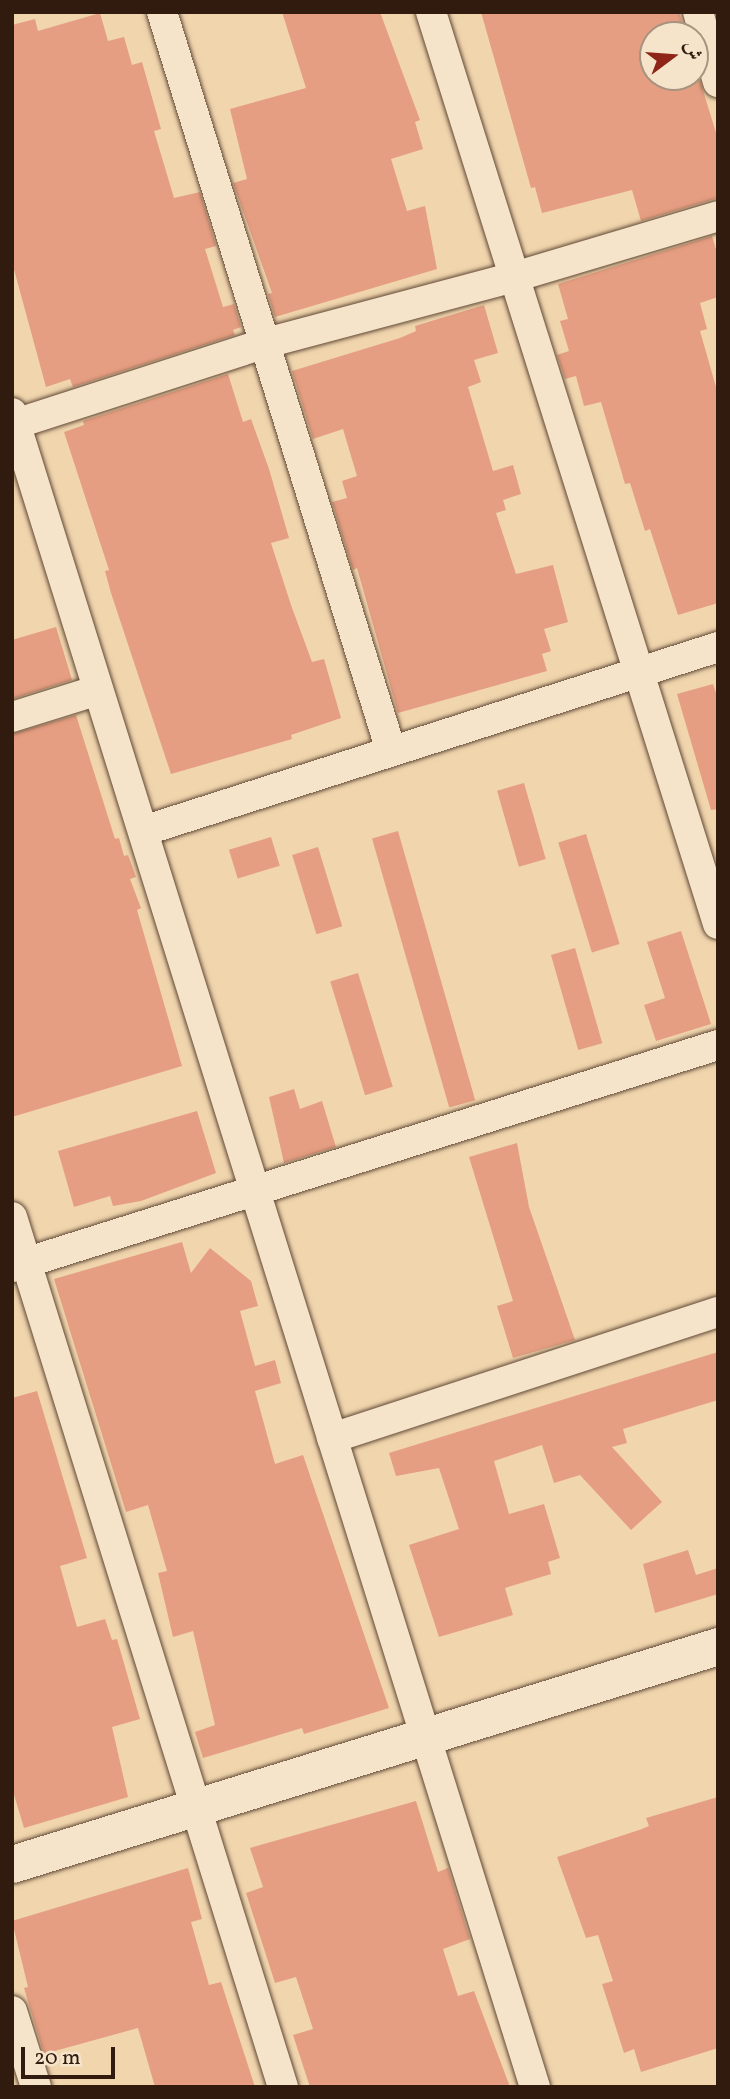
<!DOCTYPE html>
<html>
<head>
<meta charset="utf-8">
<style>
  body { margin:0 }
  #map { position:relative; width:730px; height:2099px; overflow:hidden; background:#f0d5ad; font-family:Vollkorn,Amiri,serif }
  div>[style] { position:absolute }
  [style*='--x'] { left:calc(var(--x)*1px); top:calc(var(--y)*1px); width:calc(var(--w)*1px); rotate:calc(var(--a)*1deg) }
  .building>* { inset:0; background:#e69e82; transform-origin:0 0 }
  .roads { filter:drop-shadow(0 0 2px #614936) drop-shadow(0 0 2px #614936) }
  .minor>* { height:30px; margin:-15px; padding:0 15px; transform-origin:15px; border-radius:15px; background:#f5e4ca }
  .tertiary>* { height:37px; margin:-18.5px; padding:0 18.5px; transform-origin:18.5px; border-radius:18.5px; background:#f5e4ca }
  span { translate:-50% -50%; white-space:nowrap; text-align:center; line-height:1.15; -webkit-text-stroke:7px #f5e4ca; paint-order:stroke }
  .frame { position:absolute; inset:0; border:14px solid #311a0e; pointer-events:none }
  .north { position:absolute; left:639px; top:21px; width:70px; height:70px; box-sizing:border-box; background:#f5e4ca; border:2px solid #a7937f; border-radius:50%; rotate:74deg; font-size:19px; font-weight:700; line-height:28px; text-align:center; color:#311a0e }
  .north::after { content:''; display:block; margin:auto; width:24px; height:32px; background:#8f2418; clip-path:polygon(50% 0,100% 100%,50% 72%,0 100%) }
  .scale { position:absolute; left:21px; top:2047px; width:94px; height:32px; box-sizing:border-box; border:4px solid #311a0e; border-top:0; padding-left:9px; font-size:21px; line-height:24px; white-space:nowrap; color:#311a0e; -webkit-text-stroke:5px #f5e4ca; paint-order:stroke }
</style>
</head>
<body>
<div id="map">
  <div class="building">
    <div style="clip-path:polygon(282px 12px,380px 12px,420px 120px,415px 122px,423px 149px,391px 159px,407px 211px,425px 206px,437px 269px,275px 317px,268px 294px,272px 293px,233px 183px,247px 179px,230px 109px,306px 88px)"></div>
    <div style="clip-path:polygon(481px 12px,679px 12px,686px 35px,653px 35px,653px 77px,695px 77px,695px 65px,718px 139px,718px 198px,641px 221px,632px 190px,542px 213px,535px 187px,531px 188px)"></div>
    <div style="clip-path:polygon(100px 13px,108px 41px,124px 37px,132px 65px,142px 62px,161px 129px,154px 131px,174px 198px,200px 192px,216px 246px,205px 249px,223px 307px,234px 304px,241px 327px,233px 330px,235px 335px,73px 387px,70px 379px,46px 387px,12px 262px,12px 25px,35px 19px,38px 31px)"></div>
    <div style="clip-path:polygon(712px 236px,718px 256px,718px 297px,700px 303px,707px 329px,700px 331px,718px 394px,718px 603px,678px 615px,650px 529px,645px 531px,630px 483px,625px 484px,601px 402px,584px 406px,576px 376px,565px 379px,557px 355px,569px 351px,560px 321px,568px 319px,558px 284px)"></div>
    <div style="clip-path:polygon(484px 305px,498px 353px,474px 360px,481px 382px,468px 387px,493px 471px,513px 465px,521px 494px,503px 500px,506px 510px,496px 513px,516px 574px,553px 565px,568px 622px,544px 629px,551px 651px,542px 654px,547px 671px,398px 713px,357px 568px,353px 570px,332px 502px,347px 498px,342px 481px,357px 476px,343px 429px,313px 439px,292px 371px,400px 338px,416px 331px,415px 326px)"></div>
    <div style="clip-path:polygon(228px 374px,243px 422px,251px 419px,269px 469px,289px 538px,271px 543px,291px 605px,312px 662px,324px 659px,341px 718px,291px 735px,292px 739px,171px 774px,111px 593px,105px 571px,109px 570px,64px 432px,84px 425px,83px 421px)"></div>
    <div style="clip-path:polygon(56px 627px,72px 680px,12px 699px,12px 640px)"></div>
    <div style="clip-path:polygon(713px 684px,718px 699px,718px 809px,711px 810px,677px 694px)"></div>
    <div style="clip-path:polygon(76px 715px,115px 839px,119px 838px,124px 856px,128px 855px,136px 877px,130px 879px,141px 908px,137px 910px,182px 1066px,12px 1117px,12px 734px)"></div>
    <div style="left:524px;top:783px;width:79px;height:28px;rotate:74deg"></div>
    <div style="left:398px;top:831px;width:280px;height:27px;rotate:74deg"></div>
    <div style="left:586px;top:834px;width:115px;height:29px;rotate:73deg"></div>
    <div style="left:271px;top:837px;width:30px;height:44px;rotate:73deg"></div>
    <div style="left:318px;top:847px;width:83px;height:27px;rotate:73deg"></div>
    <div style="clip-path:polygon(681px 931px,711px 1024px,656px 1041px,644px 1005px,665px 998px,647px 942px)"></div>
    <div style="left:575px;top:948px;width:99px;height:25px;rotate:74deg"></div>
    <div style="left:358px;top:973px;width:119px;height:29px;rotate:73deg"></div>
    <div style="clip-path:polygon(294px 1089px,300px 1109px,322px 1101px,336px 1147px,284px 1163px,269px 1097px)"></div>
    <div style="clip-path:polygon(197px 1111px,216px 1173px,141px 1201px,113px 1206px,110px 1196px,74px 1207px,58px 1151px)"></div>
    <div style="clip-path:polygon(517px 1143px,529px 1207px,575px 1340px,513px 1358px,497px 1306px,513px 1301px,469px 1157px)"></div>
    <div style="clip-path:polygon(182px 1242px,191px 1273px,210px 1248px,251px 1281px,258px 1306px,240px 1311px,255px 1366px,275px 1360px,281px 1383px,255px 1391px,275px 1464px,303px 1455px,389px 1708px,304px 1734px,302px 1728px,203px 1758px,195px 1732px,215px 1725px,193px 1631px,173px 1637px,158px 1573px,167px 1571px,148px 1505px,126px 1512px,54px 1279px)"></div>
    <div style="clip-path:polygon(718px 1352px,718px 1400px,623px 1429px,627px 1443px,612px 1447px,662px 1502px,631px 1530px,580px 1475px,554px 1483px,542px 1445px,494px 1461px,509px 1514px,544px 1504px,560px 1558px,548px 1562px,551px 1574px,505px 1588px,513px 1615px,439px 1637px,409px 1545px,459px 1529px,439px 1468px,396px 1476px,389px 1453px)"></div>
    <div style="clip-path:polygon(37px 1391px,87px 1558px,60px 1566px,77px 1627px,105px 1619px,112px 1640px,117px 1639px,140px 1719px,112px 1727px,128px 1797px,24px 1828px,12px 1788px,12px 1398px)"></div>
    <div style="clip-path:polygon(688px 1550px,696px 1575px,718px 1568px,718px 1594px,655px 1613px,643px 1564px)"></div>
    <div style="clip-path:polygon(718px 1797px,718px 2048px,641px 2072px,634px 2049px,624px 2053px,602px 1984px,613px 1981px,598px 1935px,586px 1938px,557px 1857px,642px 1829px,649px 1826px,646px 1818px)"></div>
    <div style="clip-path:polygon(416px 1801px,438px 1872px,448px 1868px,470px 1939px,443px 1949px,458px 1996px,474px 1991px,510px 2087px,310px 2087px,293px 2035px,313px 2029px,296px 1977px,275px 1983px,246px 1893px,263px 1887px,250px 1848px)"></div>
    <div style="clip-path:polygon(188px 1868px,202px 1919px,191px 1922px,209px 1985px,221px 1982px,255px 2087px,155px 2087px,138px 2028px,44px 2054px,24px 1988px,28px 1987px,12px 1921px)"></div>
  </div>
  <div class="roads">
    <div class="minor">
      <div style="--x:162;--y:12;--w:774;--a:72.78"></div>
      <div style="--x:431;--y:12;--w:956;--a:72.53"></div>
      <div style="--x:698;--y:12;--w:73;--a:74.1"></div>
      <div style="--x:12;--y:413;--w:1754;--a:72.65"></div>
      <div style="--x:15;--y:424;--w:264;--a:-17.9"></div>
      <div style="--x:266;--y:343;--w:257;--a:-14.9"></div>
      <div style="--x:514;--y:277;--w:213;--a:-16.6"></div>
      <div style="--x:12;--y:717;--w:90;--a:-17.4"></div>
      <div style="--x:143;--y:831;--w:604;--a:-17.74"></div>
      <div style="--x:12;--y:1217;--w:911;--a:72.7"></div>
      <div style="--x:12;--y:1267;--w:740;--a:-17.46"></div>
      <div style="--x:332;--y:1438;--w:406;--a:-18.1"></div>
      <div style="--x:12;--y:2011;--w:80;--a:72.5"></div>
    </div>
    <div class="tertiary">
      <div style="--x:12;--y:1864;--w:739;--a:-17.16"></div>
    </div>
  </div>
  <div class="frame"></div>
  <div class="north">ش</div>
  <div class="scale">20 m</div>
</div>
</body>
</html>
